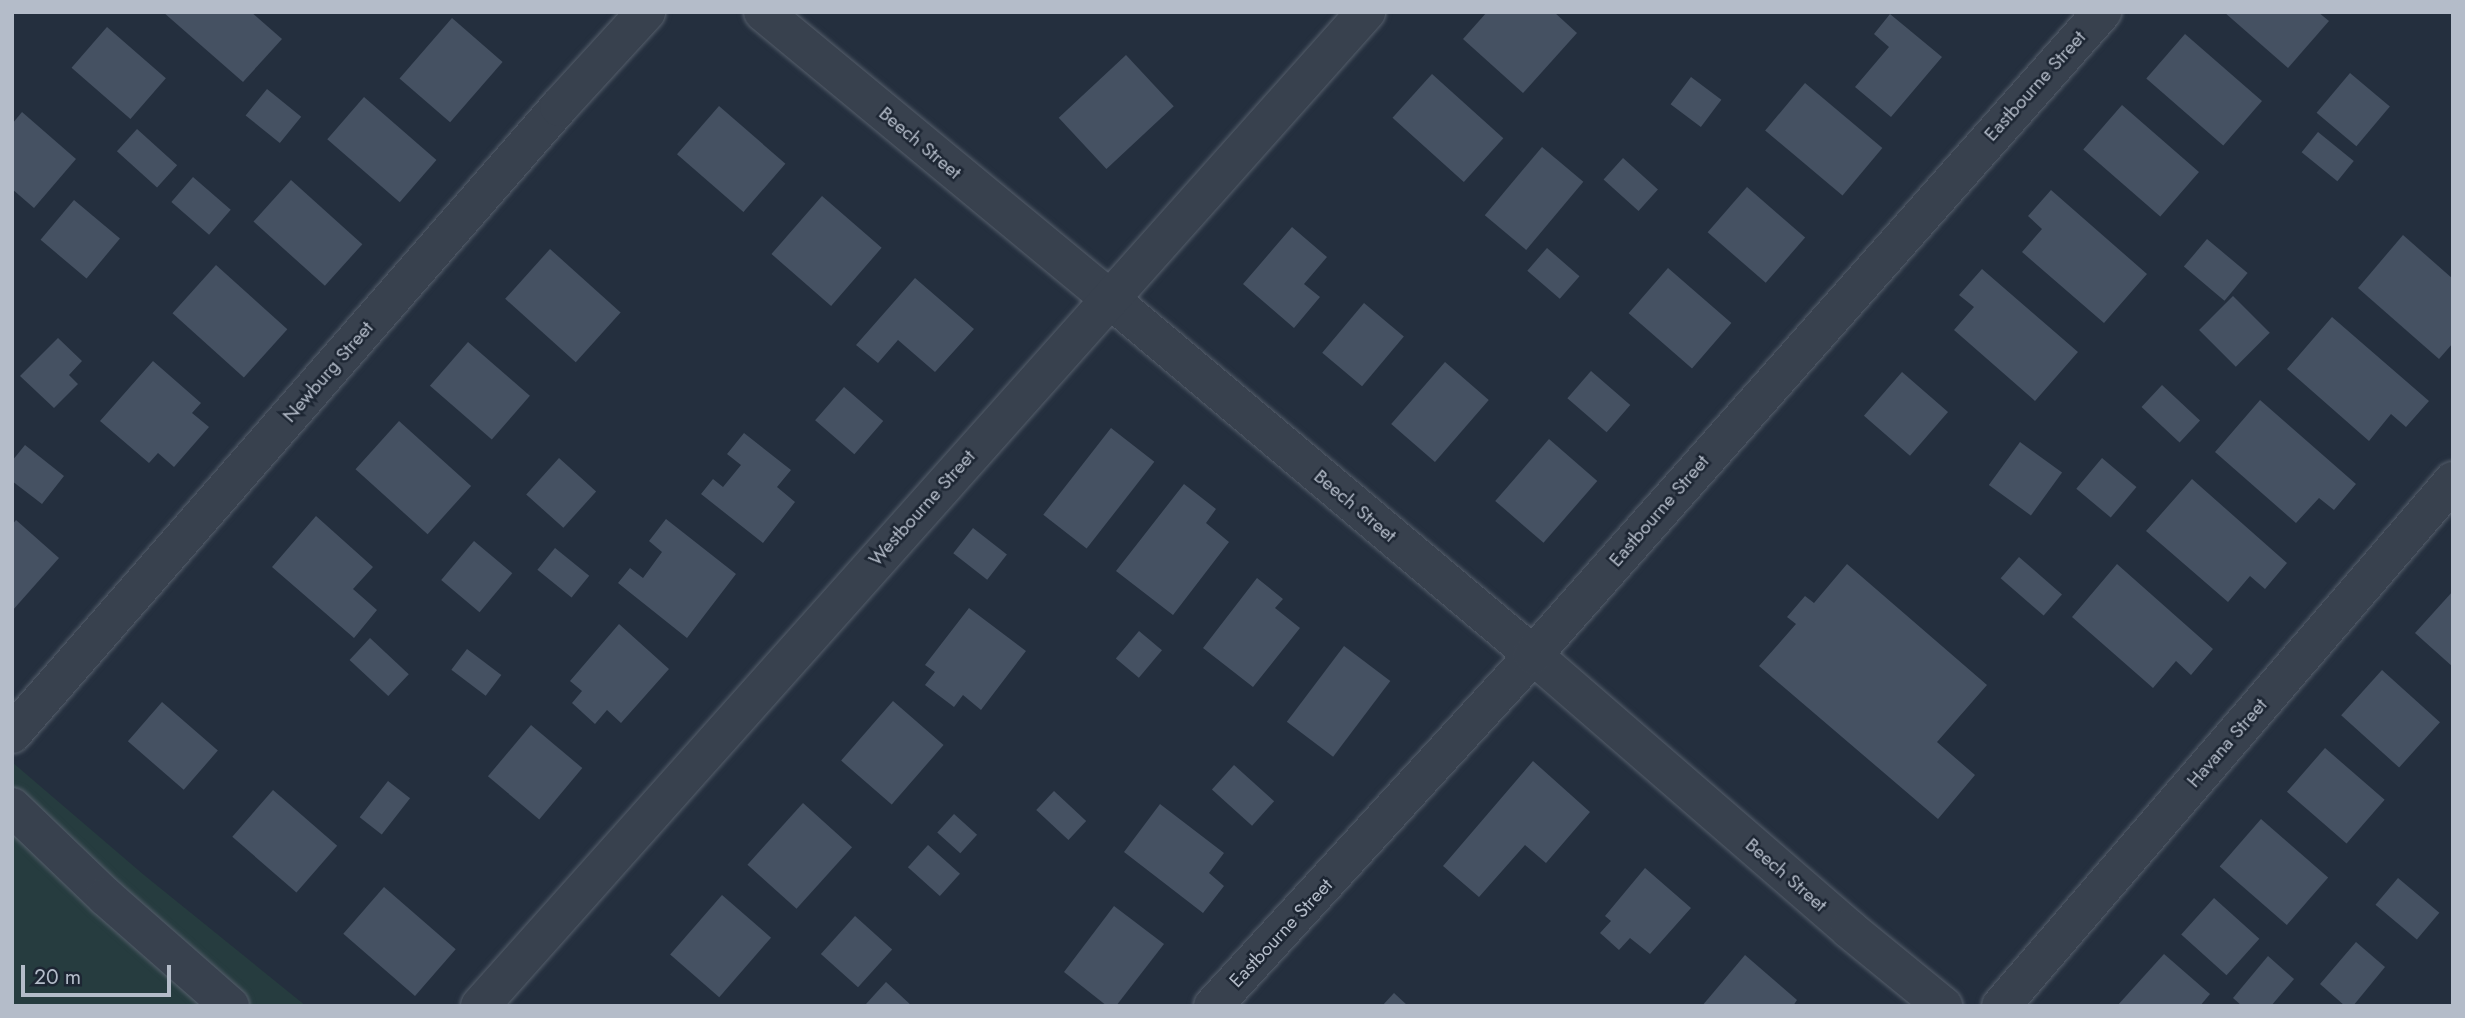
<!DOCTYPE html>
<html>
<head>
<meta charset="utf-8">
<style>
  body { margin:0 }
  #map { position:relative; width:2465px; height:1018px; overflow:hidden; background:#242f3e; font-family:Jost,sans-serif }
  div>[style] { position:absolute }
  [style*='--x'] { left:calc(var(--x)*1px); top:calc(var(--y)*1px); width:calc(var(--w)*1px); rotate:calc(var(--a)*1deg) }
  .green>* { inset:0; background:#263c3f }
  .building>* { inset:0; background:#455162; transform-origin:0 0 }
  .roads { filter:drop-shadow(0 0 2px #565f6c) drop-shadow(0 0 2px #565f6c) }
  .minor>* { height:38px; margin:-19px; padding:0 19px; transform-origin:19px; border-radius:19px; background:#38414e }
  span { translate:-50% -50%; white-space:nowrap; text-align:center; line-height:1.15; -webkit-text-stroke:5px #1d2633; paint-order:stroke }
  .street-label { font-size:19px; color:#b4bcc9 }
  .frame { position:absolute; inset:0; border:14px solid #b4bcc9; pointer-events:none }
  .scale { position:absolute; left:21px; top:965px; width:150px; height:32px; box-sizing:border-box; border:4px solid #b4bcc9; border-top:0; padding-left:9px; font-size:21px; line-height:24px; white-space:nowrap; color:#b4bcc9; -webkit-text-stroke:5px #1d2633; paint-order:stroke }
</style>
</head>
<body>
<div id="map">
  <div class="green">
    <div style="clip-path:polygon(12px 762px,144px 875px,306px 1006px,12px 1006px)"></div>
  </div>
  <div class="building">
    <div style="clip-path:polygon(163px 12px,251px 12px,282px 39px,243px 82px)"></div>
    <div style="clip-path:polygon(1487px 12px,1554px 12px,1577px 33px,1523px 93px,1463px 39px)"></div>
    <div style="clip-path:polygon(2224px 12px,2318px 12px,2329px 21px,2288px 68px)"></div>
    <div style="clip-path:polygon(1890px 14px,1942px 57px,1891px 117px,1855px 87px,1889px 47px,1874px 34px)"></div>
    <div style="left:452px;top:18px;width:67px;height:80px;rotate:41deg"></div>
    <div style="left:107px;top:27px;width:78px;height:54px;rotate:41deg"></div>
    <div style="left:2185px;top:34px;width:102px;height:59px;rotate:41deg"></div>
    <div style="left:1126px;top:55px;width:70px;height:92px;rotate:47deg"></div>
    <div style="left:2350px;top:73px;width:52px;height:52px;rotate:40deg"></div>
    <div style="left:1432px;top:74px;width:96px;height:59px;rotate:42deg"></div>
    <div style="left:1691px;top:77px;width:38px;height:34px;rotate:37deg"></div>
    <div style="left:1805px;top:83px;width:101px;height:62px;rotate:40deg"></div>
    <div style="left:267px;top:89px;width:44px;height:34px;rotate:39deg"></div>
    <div style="left:364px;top:97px;width:96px;height:56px;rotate:41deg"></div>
    <div style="left:2122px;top:105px;width:102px;height:59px;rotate:41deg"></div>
    <div style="left:719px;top:106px;width:88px;height:64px;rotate:41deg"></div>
    <div style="clip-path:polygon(22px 112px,76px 159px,34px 208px,12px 189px,12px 124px)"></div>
    <div style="left:137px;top:129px;width:54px;height:30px;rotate:42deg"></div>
    <div style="left:2318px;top:132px;width:46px;height:26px;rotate:39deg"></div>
    <div style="left:1542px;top:147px;width:54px;height:89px;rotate:40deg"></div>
    <div style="left:1623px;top:158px;width:47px;height:29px;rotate:42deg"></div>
    <div style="left:193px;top:177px;width:50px;height:33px;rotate:41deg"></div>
    <div style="left:291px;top:180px;width:96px;height:56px;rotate:42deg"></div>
    <div style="left:1747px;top:187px;width:77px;height:60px;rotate:41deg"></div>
    <div style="clip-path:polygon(2051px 190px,2147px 274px,2104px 323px,2022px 252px,2042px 229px,2028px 216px)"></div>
    <div style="left:822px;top:196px;width:79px;height:77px;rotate:41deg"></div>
    <div style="left:74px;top:200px;width:60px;height:52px;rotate:40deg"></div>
    <div style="clip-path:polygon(1292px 227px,1327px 257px,1304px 284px,1320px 297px,1294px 328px,1243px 284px)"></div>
    <div style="clip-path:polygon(2403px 235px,2453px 279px,2453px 343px,2439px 359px,2358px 288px)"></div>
    <div style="left:2207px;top:239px;width:53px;height:36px;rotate:40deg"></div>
    <div style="left:1547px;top:248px;width:43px;height:30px;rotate:41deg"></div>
    <div style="left:550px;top:249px;width:95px;height:67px;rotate:42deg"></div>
    <div style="left:216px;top:265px;width:96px;height:65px;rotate:42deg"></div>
    <div style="left:1668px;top:268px;width:84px;height:60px;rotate:41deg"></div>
    <div style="clip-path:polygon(1982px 269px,2078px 352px,2035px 401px,1954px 330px,1974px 307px,1959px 295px)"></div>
    <div style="clip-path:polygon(915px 278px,974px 329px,935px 372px,898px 340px,878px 363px,856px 345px)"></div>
    <div style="left:2233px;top:296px;width:52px;height:48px;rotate:45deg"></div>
    <div style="left:1364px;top:303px;width:52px;height:65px;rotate:40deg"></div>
    <div style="clip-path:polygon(2332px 317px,2429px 401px,2406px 427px,2391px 414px,2369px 441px,2287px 369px)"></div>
    <div style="clip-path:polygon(58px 338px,82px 361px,69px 375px,78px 384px,54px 408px,20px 376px)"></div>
    <div style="left:468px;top:342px;width:82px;height:58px;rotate:41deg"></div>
    <div style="clip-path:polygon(153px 361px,201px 403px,192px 413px,209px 427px,174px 467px,158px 453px,149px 463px,100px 421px)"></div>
    <div style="left:1445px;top:362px;width:58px;height:82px;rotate:41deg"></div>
    <div style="left:1591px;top:371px;width:52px;height:36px;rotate:41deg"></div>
    <div style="left:1902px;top:372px;width:61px;height:58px;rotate:41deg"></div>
    <div style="left:2162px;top:385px;width:52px;height:30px;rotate:43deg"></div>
    <div style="left:844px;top:387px;width:52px;height:44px;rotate:41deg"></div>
    <div style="clip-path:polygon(2260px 400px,2356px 484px,2334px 510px,2319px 498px,2296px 523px,2215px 452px)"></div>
    <div style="left:399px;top:421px;width:97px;height:65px;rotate:42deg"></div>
    <div style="left:1111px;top:428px;width:55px;height:110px;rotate:38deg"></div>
    <div style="clip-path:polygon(744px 433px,791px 470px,777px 487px,795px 502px,763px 543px,701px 494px,713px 479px,723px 487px,741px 465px,727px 454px)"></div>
    <div style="left:1549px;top:439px;width:64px;height:82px;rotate:41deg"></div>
    <div style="left:2020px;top:442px;width:52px;height:53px;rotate:36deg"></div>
    <div style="clip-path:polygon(25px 445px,64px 476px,42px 504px,12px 481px,12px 461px)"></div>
    <div style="left:559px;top:458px;width:50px;height:49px;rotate:42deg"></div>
    <div style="left:2102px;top:458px;width:45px;height:40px;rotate:40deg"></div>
    <div style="clip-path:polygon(2192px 479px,2287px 563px,2265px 589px,2250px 576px,2228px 602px,2146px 531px)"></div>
    <div style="clip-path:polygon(1184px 484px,1216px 509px,1206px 523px,1229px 542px,1173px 615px,1116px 571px)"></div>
    <div style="clip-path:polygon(316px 516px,373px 567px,353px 589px,377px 610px,354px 638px,272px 567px)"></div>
    <div style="clip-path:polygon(666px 519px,736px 574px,687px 638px,618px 583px,630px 568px,643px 578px,662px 552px,649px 541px)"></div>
    <div style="clip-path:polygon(16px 520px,59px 558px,12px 611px,12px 525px)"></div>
    <div style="left:973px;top:528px;width:43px;height:32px;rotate:38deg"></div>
    <div style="left:474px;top:541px;width:50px;height:51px;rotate:40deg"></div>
    <div style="left:555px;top:548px;width:44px;height:28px;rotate:39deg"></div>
    <div style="left:2019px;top:557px;width:57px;height:28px;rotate:41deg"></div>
    <div style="clip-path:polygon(1847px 564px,1987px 685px,1937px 742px,1975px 775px,1938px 819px,1759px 666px,1796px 624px,1787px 617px,1805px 596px,1814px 603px)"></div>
    <div style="clip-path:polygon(2117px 564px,2213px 649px,2191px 675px,2176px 661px,2153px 688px,2072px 617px)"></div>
    <div style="clip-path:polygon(1257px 578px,1283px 599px,1275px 608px,1300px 628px,1253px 687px,1203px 648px)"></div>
    <div style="clip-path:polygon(2453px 591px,2453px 667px,2415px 633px)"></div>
    <div style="clip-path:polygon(969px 608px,1026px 651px,981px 710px,963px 695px,954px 707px,925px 685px,935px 672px,925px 665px)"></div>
    <div style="clip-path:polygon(619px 624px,669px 669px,621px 723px,607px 710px,595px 724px,572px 703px,582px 691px,570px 681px)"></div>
    <div style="left:1139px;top:631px;width:30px;height:36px;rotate:40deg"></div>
    <div style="left:370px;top:638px;width:53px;height:30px;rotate:43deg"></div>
    <div style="left:1344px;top:646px;width:58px;height:95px;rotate:37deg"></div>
    <div style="left:467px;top:649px;width:43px;height:26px;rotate:37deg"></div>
    <div style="left:2382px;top:670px;width:78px;height:61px;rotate:42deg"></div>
    <div style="left:893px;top:701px;width:67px;height:79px;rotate:41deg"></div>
    <div style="left:162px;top:702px;width:74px;height:52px;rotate:41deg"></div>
    <div style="left:531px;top:725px;width:67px;height:67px;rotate:40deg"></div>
    <div style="left:2325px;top:748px;width:79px;height:58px;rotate:41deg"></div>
    <div style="clip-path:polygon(1533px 761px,1590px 812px,1546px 863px,1525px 845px,1479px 897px,1443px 866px)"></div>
    <div style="left:1234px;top:765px;width:54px;height:33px;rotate:42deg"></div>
    <div style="left:388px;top:781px;width:28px;height:46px;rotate:38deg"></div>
    <div style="left:273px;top:790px;width:85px;height:62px;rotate:41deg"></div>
    <div style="left:1054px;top:791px;width:44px;height:26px;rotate:43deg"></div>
    <div style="left:803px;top:803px;width:66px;height:83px;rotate:42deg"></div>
    <div style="clip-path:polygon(1160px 804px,1224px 853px,1209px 873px,1224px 886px,1203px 913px,1124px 852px)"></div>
    <div style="left:954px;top:814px;width:31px;height:25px;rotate:42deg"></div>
    <div style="left:2261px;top:819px;width:89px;height:63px;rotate:41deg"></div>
    <div style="left:928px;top:845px;width:43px;height:30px;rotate:42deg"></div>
    <div style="clip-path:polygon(1645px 868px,1691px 908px,1650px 954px,1630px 938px,1619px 950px,1600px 933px,1611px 921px,1605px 916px)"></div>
    <div style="left:2398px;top:878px;width:54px;height:35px;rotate:40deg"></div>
    <div style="left:384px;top:887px;width:95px;height:62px;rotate:41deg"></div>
    <div style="left:722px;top:895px;width:65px;height:79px;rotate:41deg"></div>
    <div style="left:2214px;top:898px;width:61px;height:49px;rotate:42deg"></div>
    <div style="clip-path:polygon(1114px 906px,1164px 944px,1116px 1006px,1107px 1006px,1064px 972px)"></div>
    <div style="left:855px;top:916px;width:50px;height:51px;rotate:42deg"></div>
    <div style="clip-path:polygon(2356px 942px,2385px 967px,2353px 1006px,2345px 1006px,2320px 984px)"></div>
    <div style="clip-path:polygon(2164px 954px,2210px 994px,2200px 1006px,2117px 1006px)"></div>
    <div style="clip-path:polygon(1745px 955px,1797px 1000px,1793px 1006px,1702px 1006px)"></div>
    <div style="clip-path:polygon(2268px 956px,2294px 979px,2271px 1006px,2242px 1006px,2233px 998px)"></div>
    <div style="clip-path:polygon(886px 982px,912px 1006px,866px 1004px)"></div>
    <div style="clip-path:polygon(1394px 993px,1408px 1006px,1382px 1006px)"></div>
  </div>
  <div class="roads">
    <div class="minor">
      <div style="--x:763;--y:12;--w:450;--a:39.6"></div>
      <div style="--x:1110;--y:299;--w:553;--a:40.08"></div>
      <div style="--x:1533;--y:655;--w:418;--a:40.9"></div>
      <div style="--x:1849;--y:929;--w:122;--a:39.3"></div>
      <div style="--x:12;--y:734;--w:832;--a:-48.9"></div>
      <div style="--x:559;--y:107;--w:129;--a:-47.5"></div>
      <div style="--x:12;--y:807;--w:130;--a:43.8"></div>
      <div style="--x:106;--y:897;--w:165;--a:41.3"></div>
      <div style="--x:480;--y:1006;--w:1332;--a:-48.29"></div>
      <div style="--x:1213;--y:1006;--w:475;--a:-47.6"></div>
      <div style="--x:1533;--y:655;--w:859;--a:-48.49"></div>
      <div style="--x:2001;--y:1006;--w:693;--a:-49.27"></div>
    </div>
  </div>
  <div class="street-label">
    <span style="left:2035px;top:86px;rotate:-48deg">Eastbourne Street</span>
    <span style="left:920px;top:143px;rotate:40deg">Beech Street</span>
    <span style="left:328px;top:372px;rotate:-49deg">Newburg Street</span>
    <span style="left:1355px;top:506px;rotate:40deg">Beech Street</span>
    <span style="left:922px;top:508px;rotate:-48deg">Westbourne Street</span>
    <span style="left:1659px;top:511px;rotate:-49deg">Eastbourne Street</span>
    <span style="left:2227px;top:743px;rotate:-49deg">Havana Street</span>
    <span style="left:1786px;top:875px;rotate:41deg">Beech Street</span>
    <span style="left:1281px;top:933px;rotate:-47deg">Eastbourne Street</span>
  </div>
  <div class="frame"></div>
  <div class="scale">20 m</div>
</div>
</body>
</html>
